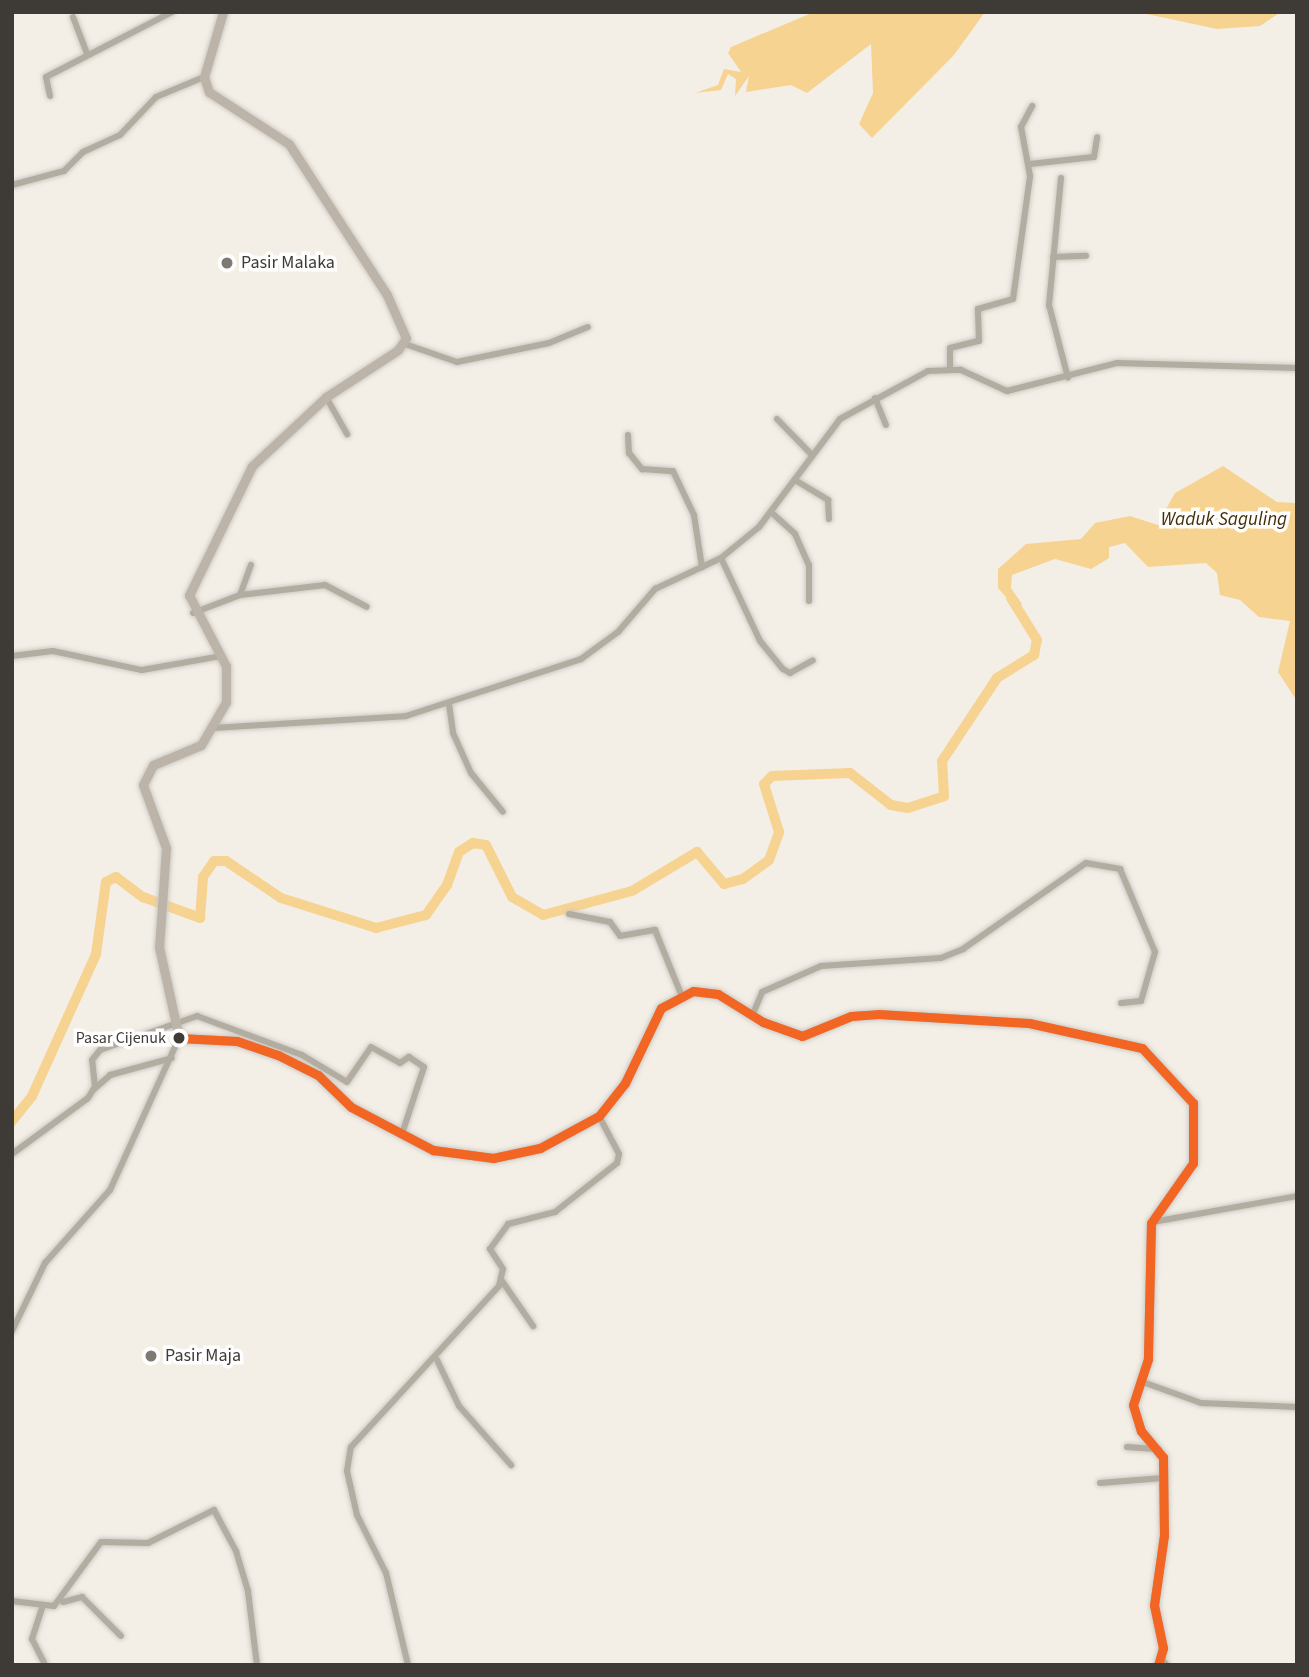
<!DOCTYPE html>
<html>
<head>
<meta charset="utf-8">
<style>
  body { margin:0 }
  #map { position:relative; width:1309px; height:1677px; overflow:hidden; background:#f3efe7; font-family:"Source Sans 3",sans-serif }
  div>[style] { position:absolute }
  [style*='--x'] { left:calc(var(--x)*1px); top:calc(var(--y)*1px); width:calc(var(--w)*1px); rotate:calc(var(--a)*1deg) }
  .water>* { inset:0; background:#f7d391 }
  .river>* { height:10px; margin:-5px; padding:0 5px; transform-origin:5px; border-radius:5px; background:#f7d391 }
  .roads { filter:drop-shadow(0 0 2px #cecac4) drop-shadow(0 0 2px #cecac4) }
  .street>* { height:6px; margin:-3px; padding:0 3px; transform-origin:3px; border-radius:3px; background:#b2aca1 }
  .secondary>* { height:9px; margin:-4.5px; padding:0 4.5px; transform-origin:4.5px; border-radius:4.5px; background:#bcb4a8 }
  .bus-1>* { height:9px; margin:-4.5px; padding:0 4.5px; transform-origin:4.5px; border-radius:4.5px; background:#f26522 }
  .dots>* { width:19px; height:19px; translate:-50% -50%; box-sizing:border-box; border:4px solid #fefefe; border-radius:50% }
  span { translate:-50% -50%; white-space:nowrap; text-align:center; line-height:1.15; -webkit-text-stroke:7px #fefefe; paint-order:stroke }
  .bus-label { font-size:16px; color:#3e3a35 }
  .right { translate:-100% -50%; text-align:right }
  .poi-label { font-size:18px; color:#3e3a35 }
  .left { translate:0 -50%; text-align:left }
  .water-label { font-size:19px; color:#432f06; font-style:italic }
  .frame { position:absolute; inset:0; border:14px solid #3e3a35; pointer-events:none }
</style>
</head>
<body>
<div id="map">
  <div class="water">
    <div style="clip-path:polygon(814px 12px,985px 12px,954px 55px,872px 138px,859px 124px,873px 93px,871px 44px,807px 93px,791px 85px,746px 92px,749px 76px,735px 96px,736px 79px,728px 74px,721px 90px,695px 93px,718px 85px,724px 69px,741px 72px,728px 53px,731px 47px)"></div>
    <div style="clip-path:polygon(1137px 12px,1281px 12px,1260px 26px,1217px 29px)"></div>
    <div style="clip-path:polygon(1223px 466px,1277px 502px,1297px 503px,1297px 701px,1278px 672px,1290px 621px,1259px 617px,1240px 600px,1220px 595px,1217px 573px,1206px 563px,1148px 567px,1125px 543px,1109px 547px,1109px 558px,1091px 569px,1055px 559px,1012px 575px,1011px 588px,1022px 604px,1017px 610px,998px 588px,998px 569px,1026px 544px,1081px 539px,1095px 523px,1130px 516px,1167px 528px,1166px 509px,1175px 493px)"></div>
  </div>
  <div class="river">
    <div style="--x:12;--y:1121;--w:32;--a:-51"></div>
    <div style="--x:32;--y:1096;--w:156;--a:-65.7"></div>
    <div style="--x:96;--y:954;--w:73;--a:-82.1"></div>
    <div style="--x:106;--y:882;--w:11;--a:-27"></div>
    <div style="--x:116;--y:877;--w:34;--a:37"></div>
    <div style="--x:143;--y:897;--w:61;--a:20.2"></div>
    <div style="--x:200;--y:918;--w:41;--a:-85.8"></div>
    <div style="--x:203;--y:877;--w:19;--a:-55"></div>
    <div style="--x:214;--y:861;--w:12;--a:0"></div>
    <div style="--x:226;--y:861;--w:66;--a:33.9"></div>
    <div style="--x:281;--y:898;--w:100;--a:17.5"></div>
    <div style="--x:376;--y:928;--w:52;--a:-14.6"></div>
    <div style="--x:426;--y:915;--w:37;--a:-55"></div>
    <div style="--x:447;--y:885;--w:35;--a:-70"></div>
    <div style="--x:459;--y:852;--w:17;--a:-33"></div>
    <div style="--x:473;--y:843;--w:13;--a:9"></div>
    <div style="--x:486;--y:845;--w:58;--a:63.4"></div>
    <div style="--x:512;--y:897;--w:36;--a:30"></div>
    <div style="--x:543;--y:915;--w:92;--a:-15.1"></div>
    <div style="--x:632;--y:891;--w:76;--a:-31"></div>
    <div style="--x:697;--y:852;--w:42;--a:49.8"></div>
    <div style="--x:724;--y:884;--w:20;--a:-15"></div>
    <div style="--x:743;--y:879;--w:32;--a:-36"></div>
    <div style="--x:769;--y:860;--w:30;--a:-70"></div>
    <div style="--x:779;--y:832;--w:50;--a:-107.4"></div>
    <div style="--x:764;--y:784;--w:11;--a:-45"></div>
    <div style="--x:772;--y:776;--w:78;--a:-2.2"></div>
    <div style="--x:850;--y:773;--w:52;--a:38"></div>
    <div style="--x:891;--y:805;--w:17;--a:10"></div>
    <div style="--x:908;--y:808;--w:38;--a:-18"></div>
    <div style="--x:944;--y:796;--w:35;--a:-93"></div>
    <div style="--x:942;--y:761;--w:18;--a:-56"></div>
    <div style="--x:952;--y:746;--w:82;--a:-56.5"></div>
    <div style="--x:997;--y:678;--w:44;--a:-31.9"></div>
    <div style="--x:1034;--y:655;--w:15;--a:-79"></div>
    <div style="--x:1037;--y:640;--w:49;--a:-121.8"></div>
  </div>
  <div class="roads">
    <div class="street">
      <div style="--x:73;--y:17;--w:39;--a:69"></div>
      <div style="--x:50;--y:96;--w:19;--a:-102"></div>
      <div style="--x:46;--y:77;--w:142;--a:-27.3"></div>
      <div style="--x:1030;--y:164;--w:64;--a:-6.2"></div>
      <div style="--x:1094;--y:157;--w:20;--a:-81"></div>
      <div style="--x:1061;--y:178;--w:128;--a:95.4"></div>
      <div style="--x:1049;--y:305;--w:75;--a:75.4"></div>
      <div style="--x:12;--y:185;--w:54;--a:-15.1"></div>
      <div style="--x:64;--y:171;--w:27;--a:-45"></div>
      <div style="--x:83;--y:152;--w:41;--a:-24.7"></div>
      <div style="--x:120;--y:135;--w:52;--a:-46.5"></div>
      <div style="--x:156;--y:97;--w:52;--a:-22.6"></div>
      <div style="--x:1053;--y:257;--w:33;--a:-2"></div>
      <div style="--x:405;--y:344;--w:55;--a:19.1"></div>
      <div style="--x:457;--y:362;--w:94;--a:-11.7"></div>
      <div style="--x:549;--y:343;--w:42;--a:-22.3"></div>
      <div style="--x:950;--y:368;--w:20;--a:-90"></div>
      <div style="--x:950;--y:348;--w:30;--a:-14"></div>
      <div style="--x:979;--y:341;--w:32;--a:-92"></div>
      <div style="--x:978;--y:309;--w:36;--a:-16"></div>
      <div style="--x:1013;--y:299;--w:124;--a:-82.1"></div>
      <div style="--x:1030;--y:176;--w:50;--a:-100.4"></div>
      <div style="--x:1021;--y:127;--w:24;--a:-62"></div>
      <div style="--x:326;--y:397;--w:43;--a:60.4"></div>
      <div style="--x:875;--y:398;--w:29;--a:68"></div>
      <div style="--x:777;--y:419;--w:50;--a:45.8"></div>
      <div style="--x:628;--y:435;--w:18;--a:87"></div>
      <div style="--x:629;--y:453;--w:21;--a:51"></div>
      <div style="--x:642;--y:469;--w:31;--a:4"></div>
      <div style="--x:673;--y:471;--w:49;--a:64.5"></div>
      <div style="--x:694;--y:515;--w:53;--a:81.3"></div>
      <div style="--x:795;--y:480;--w:39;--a:31"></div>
      <div style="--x:828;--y:500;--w:19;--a:87"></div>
      <div style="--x:772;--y:513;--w:31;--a:42"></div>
      <div style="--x:795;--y:534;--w:34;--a:66"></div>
      <div style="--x:809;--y:565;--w:36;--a:90"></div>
      <div style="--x:721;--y:558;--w:92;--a:64.8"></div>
      <div style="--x:760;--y:641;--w:36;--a:51"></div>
      <div style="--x:783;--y:669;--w:8;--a:30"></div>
      <div style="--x:790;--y:673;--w:26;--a:-29"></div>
      <div style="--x:240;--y:595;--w:32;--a:-70"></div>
      <div style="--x:193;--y:613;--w:50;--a:-21"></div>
      <div style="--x:240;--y:595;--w:86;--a:-6.7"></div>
      <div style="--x:325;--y:585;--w:47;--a:27.6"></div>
      <div style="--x:12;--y:656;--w:41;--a:-7"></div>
      <div style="--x:53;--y:651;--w:91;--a:12.1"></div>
      <div style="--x:142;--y:670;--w:80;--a:-10"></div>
      <div style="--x:449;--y:704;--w:29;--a:82"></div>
      <div style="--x:453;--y:733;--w:44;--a:65.8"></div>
      <div style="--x:471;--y:773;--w:50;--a:50.6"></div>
      <div style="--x:212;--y:728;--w:194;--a:-3.5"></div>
      <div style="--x:406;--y:716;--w:184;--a:-18"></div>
      <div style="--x:581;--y:659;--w:46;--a:-36.1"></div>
      <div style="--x:618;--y:632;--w:57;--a:-49.3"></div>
      <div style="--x:655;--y:589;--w:73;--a:-25.2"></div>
      <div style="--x:721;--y:558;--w:49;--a:-39.2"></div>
      <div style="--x:759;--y:527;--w:135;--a:-53.1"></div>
      <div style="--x:840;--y:419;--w:100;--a:-28.6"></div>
      <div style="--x:928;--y:371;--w:33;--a:-2"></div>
      <div style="--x:961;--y:370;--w:51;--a:24.5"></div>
      <div style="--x:1007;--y:391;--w:114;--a:-14.3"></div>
      <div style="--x:1117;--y:363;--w:180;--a:1.6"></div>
      <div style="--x:569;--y:914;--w:42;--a:11"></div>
      <div style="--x:610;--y:922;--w:17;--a:54"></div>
      <div style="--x:620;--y:936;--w:36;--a:-10"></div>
      <div style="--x:655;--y:930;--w:69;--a:67.9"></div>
      <div style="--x:752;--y:1016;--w:26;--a:-67"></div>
      <div style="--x:762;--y:992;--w:64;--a:-23.8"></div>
      <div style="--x:821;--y:966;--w:120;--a:-3.8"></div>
      <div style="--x:941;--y:958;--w:24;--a:-22"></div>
      <div style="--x:963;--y:949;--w:150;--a:-35"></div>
      <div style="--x:1086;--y:863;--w:35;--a:10"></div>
      <div style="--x:1120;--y:869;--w:90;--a:67.1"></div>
      <div style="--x:1155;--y:952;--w:51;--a:105.9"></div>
      <div style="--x:1141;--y:1001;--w:20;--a:174"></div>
      <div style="--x:93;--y:1090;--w:23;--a:-41"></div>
      <div style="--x:110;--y:1075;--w:64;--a:-15.3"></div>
      <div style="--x:12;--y:1154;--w:94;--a:-36.4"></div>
      <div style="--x:88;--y:1098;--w:13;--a:-58"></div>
      <div style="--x:95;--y:1087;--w:27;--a:-96"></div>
      <div style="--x:92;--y:1060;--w:13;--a:-51"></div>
      <div style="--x:100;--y:1050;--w:103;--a:-19.3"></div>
      <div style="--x:197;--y:1016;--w:112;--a:20.4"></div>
      <div style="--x:302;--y:1055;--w:52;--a:31"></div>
      <div style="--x:347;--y:1082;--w:42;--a:-55.6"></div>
      <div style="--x:371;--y:1047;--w:33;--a:29"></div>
      <div style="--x:400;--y:1063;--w:11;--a:-34"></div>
      <div style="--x:409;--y:1057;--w:18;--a:34"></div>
      <div style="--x:424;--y:1067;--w:67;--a:108.2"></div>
      <div style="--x:1153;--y:1222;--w:146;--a:-10.2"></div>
      <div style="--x:502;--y:1281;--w:55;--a:55.4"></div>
      <div style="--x:12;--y:1331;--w:76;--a:-64.1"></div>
      <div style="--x:45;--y:1263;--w:98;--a:-48.3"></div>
      <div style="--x:110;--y:1190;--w:167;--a:-65.6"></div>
      <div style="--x:437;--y:1360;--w:51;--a:64.4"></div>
      <div style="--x:459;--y:1406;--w:79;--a:48.6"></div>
      <div style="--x:1140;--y:1381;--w:65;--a:19.8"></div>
      <div style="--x:1201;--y:1403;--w:96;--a:2.4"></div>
      <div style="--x:1127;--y:1447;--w:32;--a:4"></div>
      <div style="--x:1100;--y:1483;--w:63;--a:-4.5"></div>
      <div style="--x:12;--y:1601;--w:42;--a:6.8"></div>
      <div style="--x:54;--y:1606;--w:79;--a:-53.7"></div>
      <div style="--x:101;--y:1542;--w:47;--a:1.2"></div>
      <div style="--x:148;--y:1543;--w:74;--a:-26.6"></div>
      <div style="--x:214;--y:1510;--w:47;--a:61.8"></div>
      <div style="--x:236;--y:1551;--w:42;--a:73.3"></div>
      <div style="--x:248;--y:1591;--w:75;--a:83.1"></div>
      <div style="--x:63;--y:1602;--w:20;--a:-15"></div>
      <div style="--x:82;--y:1597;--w:55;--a:45"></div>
      <div style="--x:43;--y:1605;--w:36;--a:108"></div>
      <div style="--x:32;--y:1639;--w:29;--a:63"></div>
      <div style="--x:1161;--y:1659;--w:8;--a:45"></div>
      <div style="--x:408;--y:1665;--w:95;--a:-103.4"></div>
      <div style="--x:386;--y:1573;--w:65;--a:-116.6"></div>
      <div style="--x:357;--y:1515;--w:45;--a:-102.8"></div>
      <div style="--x:347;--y:1471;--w:24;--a:-81"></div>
      <div style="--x:351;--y:1447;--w:219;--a:-47.4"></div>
      <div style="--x:499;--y:1286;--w:17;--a:-77"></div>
      <div style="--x:503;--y:1269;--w:24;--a:-123"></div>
      <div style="--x:490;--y:1249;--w:31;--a:-54"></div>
      <div style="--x:508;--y:1224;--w:49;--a:-14.3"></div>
      <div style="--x:555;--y:1212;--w:79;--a:-38.3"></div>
      <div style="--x:617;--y:1163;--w:9;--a:-77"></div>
      <div style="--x:619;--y:1154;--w:43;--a:-117.8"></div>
    </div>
    <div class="secondary">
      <div style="--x:223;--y:12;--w:68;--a:106.3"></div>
      <div style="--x:204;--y:77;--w:16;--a:72"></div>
      <div style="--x:209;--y:92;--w:95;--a:33"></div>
      <div style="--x:289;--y:144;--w:180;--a:57"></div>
      <div style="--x:387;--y:295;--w:47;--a:66.2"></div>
      <div style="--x:406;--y:338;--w:14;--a:124"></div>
      <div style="--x:398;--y:350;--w:86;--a:146.9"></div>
      <div style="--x:326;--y:397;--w:101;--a:137"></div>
      <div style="--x:252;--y:466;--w:144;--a:116"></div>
      <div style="--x:189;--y:595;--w:80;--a:62.5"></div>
      <div style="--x:226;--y:666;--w:36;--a:90"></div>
      <div style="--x:226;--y:702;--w:50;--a:120.2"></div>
      <div style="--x:201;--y:745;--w:52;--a:157.4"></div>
      <div style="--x:153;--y:765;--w:22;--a:117"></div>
      <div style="--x:143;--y:785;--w:67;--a:69.9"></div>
      <div style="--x:166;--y:848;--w:99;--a:94"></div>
      <div style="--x:159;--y:947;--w:93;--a:77.6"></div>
      <div style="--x:179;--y:1038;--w:58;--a:3"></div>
      <div style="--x:237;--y:1041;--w:43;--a:18.9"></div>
      <div style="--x:278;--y:1055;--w:45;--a:26.6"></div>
      <div style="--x:318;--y:1075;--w:46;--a:44.1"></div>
      <div style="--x:351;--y:1107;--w:93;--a:27.7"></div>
      <div style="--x:433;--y:1150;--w:61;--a:7.6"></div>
      <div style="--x:493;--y:1158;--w:48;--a:-12"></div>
      <div style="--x:540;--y:1148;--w:67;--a:-28.5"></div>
      <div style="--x:599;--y:1116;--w:42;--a:-51.8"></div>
      <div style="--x:625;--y:1083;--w:83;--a:-64.4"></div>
      <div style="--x:661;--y:1008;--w:36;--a:-28"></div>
      <div style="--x:693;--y:991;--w:25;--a:7"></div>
      <div style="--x:718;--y:994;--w:53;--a:31.9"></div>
      <div style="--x:763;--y:1022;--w:41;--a:19.7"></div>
      <div style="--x:802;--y:1036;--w:53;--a:-22.2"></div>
      <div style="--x:851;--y:1016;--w:27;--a:-4"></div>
      <div style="--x:878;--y:1014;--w:151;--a:3.4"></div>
      <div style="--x:1029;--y:1023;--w:116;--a:12.5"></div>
      <div style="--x:1142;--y:1048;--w:75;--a:47.2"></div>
      <div style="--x:1193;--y:1103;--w:60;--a:90"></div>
      <div style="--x:1193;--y:1163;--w:73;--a:125"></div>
      <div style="--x:1151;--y:1223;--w:136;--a:91.3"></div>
      <div style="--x:1148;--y:1359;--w:48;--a:108.1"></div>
      <div style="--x:1133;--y:1405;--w:27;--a:73"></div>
      <div style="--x:1141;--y:1431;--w:34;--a:50"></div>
      <div style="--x:1163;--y:1457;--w:78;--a:89.3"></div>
      <div style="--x:1164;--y:1535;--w:71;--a:98.1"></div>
      <div style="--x:1154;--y:1605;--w:44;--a:78.2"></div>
      <div style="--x:1163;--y:1648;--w:18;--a:106"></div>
    </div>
  </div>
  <div class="bus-1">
    <div style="--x:179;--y:1038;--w:58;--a:3"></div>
    <div style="--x:237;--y:1041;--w:43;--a:18.9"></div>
    <div style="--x:278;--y:1055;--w:45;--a:26.6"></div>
    <div style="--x:318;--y:1075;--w:46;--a:44.1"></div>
    <div style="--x:351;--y:1107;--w:93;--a:27.7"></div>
    <div style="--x:433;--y:1150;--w:61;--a:7.6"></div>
    <div style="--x:493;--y:1158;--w:48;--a:-12"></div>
    <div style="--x:540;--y:1148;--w:67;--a:-28.5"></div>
    <div style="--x:599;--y:1116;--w:42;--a:-51.8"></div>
    <div style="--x:625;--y:1083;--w:83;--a:-64.4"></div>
    <div style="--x:661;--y:1008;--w:36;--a:-28"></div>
    <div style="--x:693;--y:991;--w:25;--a:7"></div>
    <div style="--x:718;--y:994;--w:53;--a:31.9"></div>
    <div style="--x:763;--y:1022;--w:41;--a:19.7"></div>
    <div style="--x:802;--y:1036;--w:53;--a:-22.2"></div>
    <div style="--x:851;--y:1016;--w:27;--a:-4"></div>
    <div style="--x:878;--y:1014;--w:151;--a:3.4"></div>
    <div style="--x:1029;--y:1023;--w:116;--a:12.5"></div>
    <div style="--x:1142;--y:1048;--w:75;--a:47.2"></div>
    <div style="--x:1193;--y:1103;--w:60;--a:90"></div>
    <div style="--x:1193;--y:1163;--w:73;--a:125"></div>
    <div style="--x:1151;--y:1223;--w:136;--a:91.3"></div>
    <div style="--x:1148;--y:1359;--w:48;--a:108.1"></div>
    <div style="--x:1133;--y:1405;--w:27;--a:73"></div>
    <div style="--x:1141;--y:1431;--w:34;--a:50"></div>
    <div style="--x:1163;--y:1457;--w:78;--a:89.3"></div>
    <div style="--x:1164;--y:1535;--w:71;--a:98.1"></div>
    <div style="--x:1154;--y:1605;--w:44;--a:78.2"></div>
    <div style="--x:1163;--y:1648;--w:18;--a:106"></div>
  </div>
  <div class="dots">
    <div style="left:227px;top:263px;background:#7d7973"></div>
    <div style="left:179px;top:1038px;background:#3e3a35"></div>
    <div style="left:151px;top:1356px;background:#7d7973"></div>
  </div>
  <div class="bus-label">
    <span class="right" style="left:166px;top:1038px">Pasar Cijenuk</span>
  </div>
  <div class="poi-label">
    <span class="left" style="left:241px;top:263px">Pasir Malaka</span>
    <span class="left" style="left:165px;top:1356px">Pasir Maja</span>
  </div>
  <div class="water-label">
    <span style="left:1224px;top:520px">Waduk Saguling</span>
  </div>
  <div class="frame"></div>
</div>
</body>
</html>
